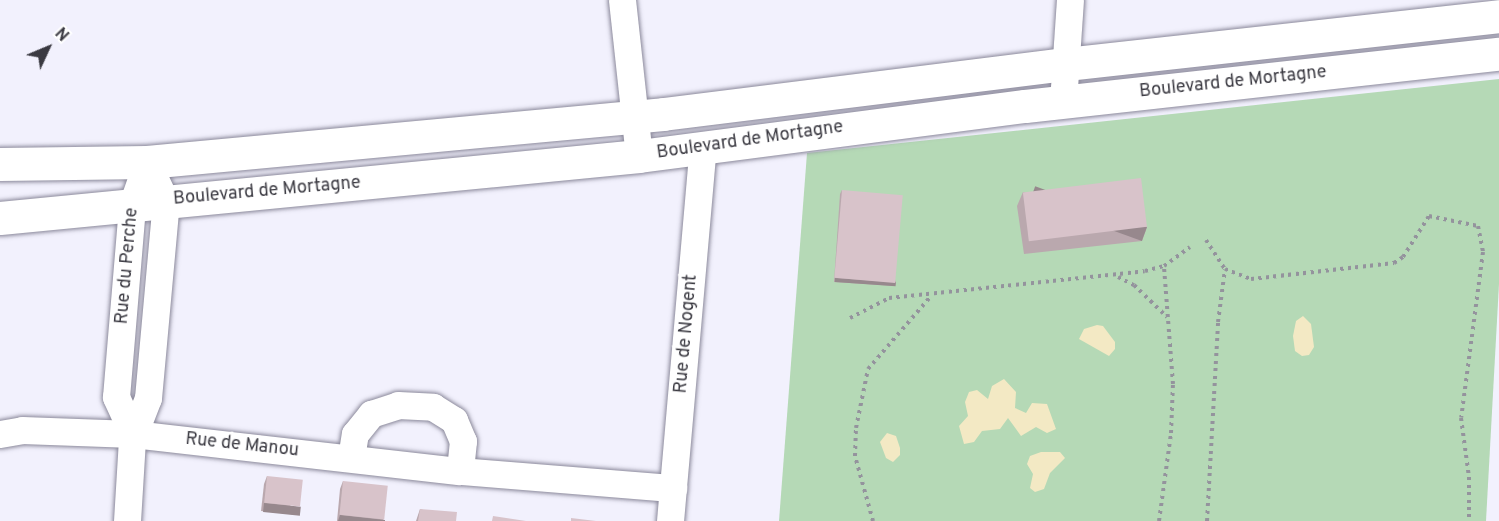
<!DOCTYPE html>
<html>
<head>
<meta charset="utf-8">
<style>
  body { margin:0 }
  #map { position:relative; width:1499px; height:521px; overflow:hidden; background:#f2f1fd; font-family:Overpass,sans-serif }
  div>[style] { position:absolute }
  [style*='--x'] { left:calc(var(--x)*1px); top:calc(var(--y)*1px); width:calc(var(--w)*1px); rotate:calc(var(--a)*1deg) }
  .green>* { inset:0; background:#b5d9b6 }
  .sand>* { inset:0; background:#f3e9c4 }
  .path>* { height:4px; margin-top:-2px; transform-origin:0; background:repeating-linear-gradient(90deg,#94939d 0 3px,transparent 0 7.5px) }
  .roads { filter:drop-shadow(0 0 2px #8b899b) drop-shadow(0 0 2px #8b899b) }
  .minor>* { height:27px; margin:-13.5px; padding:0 13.5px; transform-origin:13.5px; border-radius:13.5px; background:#fff }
  .major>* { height:33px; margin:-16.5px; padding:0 16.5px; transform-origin:16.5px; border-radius:16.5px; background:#fff }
  .wall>* { inset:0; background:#baa8ae }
  .shaded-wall>* { inset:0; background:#97888d; transform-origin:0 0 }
  .building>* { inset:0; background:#d8c3ca; transform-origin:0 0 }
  span { translate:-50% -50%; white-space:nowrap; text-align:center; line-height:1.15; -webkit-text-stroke:5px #fff; paint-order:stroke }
  .street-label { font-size:18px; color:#3a3941 }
  .north { position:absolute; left:18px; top:18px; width:60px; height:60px; -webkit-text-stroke:4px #fff; paint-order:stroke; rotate:46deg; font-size:16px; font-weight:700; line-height:24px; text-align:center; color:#3a3941 }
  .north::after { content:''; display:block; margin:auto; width:21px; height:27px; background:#3a3941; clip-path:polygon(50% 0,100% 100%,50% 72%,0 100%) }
</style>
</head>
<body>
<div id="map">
  <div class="green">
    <div style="clip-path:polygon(1499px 79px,1499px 284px,1486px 521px,779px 521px,807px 153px)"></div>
  </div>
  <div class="sand">
    <div style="clip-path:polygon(1303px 316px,1311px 324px,1314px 347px,1309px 355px,1302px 356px,1295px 351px,1293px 336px,1296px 321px)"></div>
    <div style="clip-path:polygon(1097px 325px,1103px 326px,1115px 342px,1115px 349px,1109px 356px,1079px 339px,1084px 329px)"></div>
    <div style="clip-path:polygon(1004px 379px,1016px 392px,1015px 408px,1026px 413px,1032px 403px,1047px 404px,1056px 429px,1047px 433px,1036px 427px,1021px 436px,1008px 418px,1000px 429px,982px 431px,974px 442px,964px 444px,959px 426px,968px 416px,965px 402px,969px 392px,977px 390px,988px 399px,992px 386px)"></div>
    <div style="clip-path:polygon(887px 433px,896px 436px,900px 448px,900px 455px,893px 462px,886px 458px,880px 442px)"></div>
    <div style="clip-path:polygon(1041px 452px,1060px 452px,1065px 458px,1050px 473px,1044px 489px,1035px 492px,1030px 488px,1033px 474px,1027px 464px,1030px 456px)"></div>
  </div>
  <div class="path">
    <div style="--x:1206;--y:240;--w:35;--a:57"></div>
    <div style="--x:1225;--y:269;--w:28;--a:21"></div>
    <div style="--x:1251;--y:279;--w:144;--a:-6.4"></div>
    <div style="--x:1394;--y:263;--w:11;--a:-34"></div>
    <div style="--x:1403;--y:257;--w:49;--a:-57.6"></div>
    <div style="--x:1429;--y:216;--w:50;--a:11.5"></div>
    <div style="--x:1478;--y:226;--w:26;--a:79"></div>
    <div style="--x:1483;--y:252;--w:167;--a:97.5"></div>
    <div style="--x:1461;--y:418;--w:60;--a:82.3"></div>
    <div style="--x:1469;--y:477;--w:44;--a:90"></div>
    <div style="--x:1118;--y:277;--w:18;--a:27"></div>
    <div style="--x:1134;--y:285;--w:46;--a:44.1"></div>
    <div style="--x:850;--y:318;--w:44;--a:-27.1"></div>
    <div style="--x:889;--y:298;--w:257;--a:-6"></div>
    <div style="--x:1145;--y:271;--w:20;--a:-15"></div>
    <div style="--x:1164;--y:266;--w:32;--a:-36"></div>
    <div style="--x:873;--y:521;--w:67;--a:-105.5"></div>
    <div style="--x:855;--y:456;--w:28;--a:-88"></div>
    <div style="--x:856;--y:428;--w:60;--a:-78.5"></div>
    <div style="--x:868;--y:369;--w:96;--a:-49.2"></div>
    <div style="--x:1159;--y:521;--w:89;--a:-82.2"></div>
    <div style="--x:1171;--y:433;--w:49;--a:-87.7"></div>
    <div style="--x:1173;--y:384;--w:118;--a:-94.4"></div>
    <div style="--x:1207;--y:521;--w:199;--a:-86.8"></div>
    <div style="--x:1218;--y:322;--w:53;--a:-82.5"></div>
  </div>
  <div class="roads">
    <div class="minor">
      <div style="--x:622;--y:0;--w:157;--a:83.8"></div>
      <div style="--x:1063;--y:102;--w:102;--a:-86.1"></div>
      <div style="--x:0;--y:434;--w:22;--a:-10"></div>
      <div style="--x:22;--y:430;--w:111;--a:2.1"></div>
      <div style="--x:133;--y:434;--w:329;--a:6.5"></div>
      <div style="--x:460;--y:471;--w:214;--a:4.6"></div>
      <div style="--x:133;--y:434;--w:41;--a:-114.7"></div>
      <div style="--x:116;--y:397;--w:193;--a:-85.2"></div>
      <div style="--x:132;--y:205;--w:46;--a:-70.8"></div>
      <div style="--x:351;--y:458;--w:24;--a:-81"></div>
      <div style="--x:355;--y:434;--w:26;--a:-51"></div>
      <div style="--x:371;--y:414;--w:28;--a:-18"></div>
      <div style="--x:398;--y:405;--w:35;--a:3"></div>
      <div style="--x:433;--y:407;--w:25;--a:32"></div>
      <div style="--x:454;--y:420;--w:23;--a:67"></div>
      <div style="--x:463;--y:441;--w:30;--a:96"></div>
      <div style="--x:127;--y:521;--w:82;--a:-86.5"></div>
      <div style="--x:132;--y:439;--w:44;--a:-68.7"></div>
      <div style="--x:148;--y:398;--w:197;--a:-84.8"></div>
      <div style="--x:166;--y:202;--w:44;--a:-115.4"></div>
      <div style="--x:670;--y:521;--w:376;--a:-85"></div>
    </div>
    <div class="major">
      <div style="--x:0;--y:164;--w:147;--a:-0.8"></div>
      <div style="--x:147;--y:162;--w:518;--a:-5.31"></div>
      <div style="--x:663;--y:114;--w:406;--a:-7.1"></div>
      <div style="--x:1066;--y:64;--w:436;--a:-6.3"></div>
      <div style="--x:0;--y:218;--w:642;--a:-5.54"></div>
      <div style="--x:639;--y:156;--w:389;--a:-7.4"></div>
      <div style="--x:1025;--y:106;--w:477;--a:-6.3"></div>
    </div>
  </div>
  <div class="wall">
    <div style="clip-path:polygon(842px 190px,896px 282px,895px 286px,834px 282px,840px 194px)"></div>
    <div style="clip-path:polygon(1023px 192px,1147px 227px,1142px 241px,1024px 254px,1017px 206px)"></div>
    <div style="clip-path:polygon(267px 476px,298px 515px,261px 511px,264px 484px)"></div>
    <div style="clip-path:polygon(343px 481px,385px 521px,337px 521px,340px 489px)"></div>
    <div style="clip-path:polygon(420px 509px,456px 521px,416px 521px)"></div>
  </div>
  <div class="shaded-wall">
    <div style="left:1147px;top:227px;width:15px;height:119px;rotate:110deg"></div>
    <div style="left:835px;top:278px;width:61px;height:4px;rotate:4deg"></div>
    <div style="left:264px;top:503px;width:37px;height:9px;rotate:6deg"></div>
    <div style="clip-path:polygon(340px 515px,385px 520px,385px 521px,338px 521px)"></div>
  </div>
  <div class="building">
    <div style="left:1141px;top:178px;width:49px;height:119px;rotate:83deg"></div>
    <div style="left:842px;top:190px;width:61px;height:88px;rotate:5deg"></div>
    <div style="left:267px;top:476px;width:36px;height:27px;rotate:6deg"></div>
    <div style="left:343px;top:481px;width:45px;height:34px;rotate:6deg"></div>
    <div style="clip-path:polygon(420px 509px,457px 512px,456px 521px,418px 521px)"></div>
    <div style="clip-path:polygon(493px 516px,526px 521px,492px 521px)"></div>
    <div style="clip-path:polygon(571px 518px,596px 521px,571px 521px)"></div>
  </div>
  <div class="street-label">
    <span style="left:1233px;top:83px;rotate:-6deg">Boulevard de Mortagne</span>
    <span style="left:750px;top:141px;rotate:-8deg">Boulevard de Mortagne</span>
    <span style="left:267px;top:192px;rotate:-5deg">Boulevard de Mortagne</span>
    <span style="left:128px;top:266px;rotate:-85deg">Rue du Perche</span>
    <span style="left:687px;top:334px;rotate:-85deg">Rue de Nogent</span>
    <span style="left:242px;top:446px;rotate:6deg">Rue de Manou</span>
  </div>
  <div class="north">N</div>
</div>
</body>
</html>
